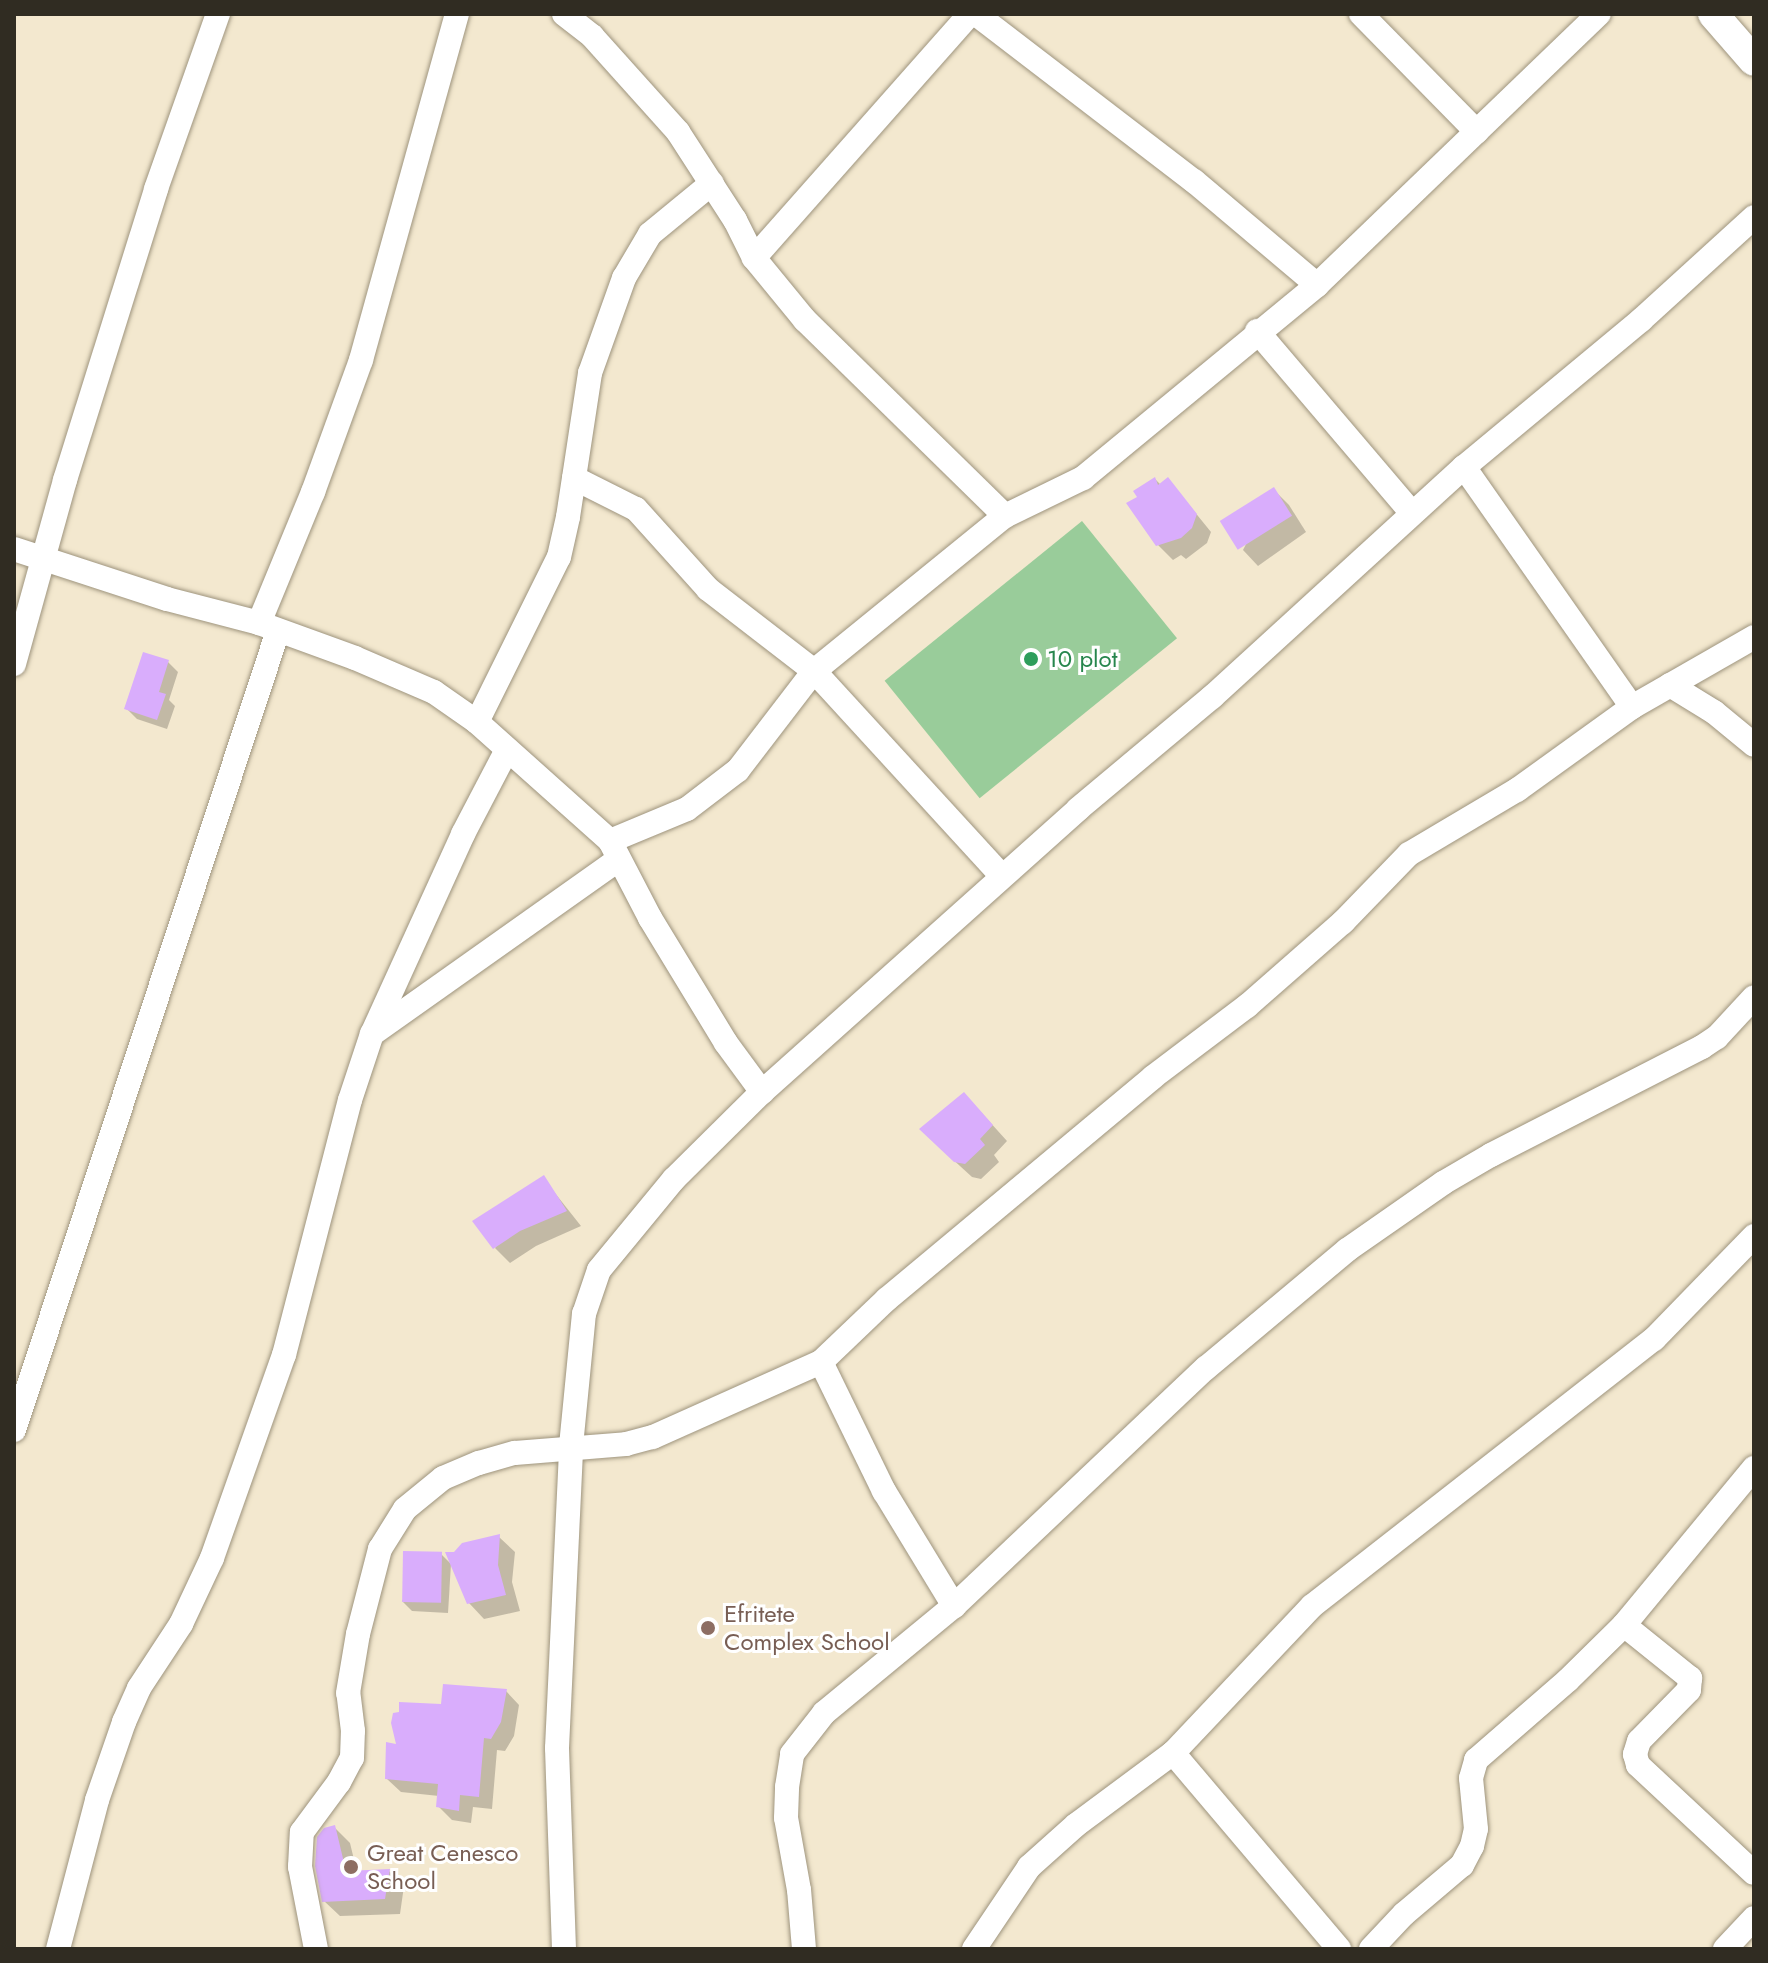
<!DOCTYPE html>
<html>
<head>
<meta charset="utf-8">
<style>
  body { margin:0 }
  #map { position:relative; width:1768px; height:1963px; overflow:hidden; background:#f3e8cf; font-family:Jost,sans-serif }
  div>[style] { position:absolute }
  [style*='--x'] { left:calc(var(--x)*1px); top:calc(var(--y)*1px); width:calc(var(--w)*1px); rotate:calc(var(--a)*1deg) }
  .green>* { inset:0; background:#99cc9a; transform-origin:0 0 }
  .shadow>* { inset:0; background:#0003 }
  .building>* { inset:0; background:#d9adfc; transform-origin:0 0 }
  .roads { filter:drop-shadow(0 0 2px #9e947d) drop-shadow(0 0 2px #9e947d) }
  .minor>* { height:24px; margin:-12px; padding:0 12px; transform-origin:12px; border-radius:12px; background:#fff }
  .tertiary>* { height:30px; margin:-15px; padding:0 15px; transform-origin:15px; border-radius:15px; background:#fff }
  .dots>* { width:22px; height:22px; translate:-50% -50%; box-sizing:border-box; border:4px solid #fff; border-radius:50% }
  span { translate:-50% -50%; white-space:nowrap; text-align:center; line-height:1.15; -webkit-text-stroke:6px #fff; paint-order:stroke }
  .leisure-label { font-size:24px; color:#27864d }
  .left { translate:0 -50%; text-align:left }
  .education-label { font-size:24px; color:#785e54 }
  .frame { position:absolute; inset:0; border:16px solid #302c22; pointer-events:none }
</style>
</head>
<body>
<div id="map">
  <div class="green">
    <div style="left:1082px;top:521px;width:151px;height:254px;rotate:51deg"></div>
  </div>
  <div class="shadow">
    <div style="clip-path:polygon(1155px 479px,1161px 485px,1168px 479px,1211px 532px,1207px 543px,1186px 559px,1181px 555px,1173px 560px,1158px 545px,1140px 497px)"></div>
    <div style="clip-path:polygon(1274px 490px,1289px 505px,1306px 532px,1258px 566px,1243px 550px)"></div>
    <div style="clip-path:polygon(168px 662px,178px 672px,169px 700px,175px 706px,167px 729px,137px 719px,127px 709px)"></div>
    <div style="clip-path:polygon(979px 1110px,1007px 1141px,994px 1155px,999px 1162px,981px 1179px,972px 1177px,937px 1145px)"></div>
    <div style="clip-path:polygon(543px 1178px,581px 1226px,536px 1246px,510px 1263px,495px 1248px)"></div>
    <div style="clip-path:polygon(499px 1537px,515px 1552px,512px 1582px,520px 1611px,484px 1619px,469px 1603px)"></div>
    <div style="clip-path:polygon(441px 1554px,451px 1564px,448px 1613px,412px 1611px,402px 1601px)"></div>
    <div style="clip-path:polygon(506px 1691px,519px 1705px,514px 1736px,505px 1751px,497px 1750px,492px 1809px,473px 1807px,471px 1823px,452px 1820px,438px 1806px,439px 1796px,401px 1792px,387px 1779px,399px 1746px,443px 1706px)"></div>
    <div style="clip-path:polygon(334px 1827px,350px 1843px,357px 1872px,389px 1871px,404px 1886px,400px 1914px,340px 1916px,324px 1901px)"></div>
  </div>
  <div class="building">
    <div style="clip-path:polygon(1155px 477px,1158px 485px,1168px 477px,1197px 514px,1192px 528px,1181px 538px,1156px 546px,1126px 503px,1137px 497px,1133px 491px)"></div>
    <div style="left:1274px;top:487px;width:34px;height:64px;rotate:58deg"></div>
    <div style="clip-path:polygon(143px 652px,169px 660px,159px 692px,166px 694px,157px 720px,124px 709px)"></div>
    <div style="clip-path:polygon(964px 1092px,993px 1125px,980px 1139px,985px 1145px,965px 1164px,954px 1162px,919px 1129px)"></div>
    <div style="clip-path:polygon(544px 1175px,567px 1211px,520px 1231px,493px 1249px,472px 1221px)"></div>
    <div style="clip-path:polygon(500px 1534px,498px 1565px,506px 1595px,467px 1604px,445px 1552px,454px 1552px,462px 1543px)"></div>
    <div style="left:403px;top:1551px;width:39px;height:51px;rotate:1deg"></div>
    <div style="clip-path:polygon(443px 1684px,507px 1689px,501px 1722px,491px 1739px,484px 1738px,479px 1797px,460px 1795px,459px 1811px,436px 1807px,438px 1784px,385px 1779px,386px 1742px,396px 1744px,391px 1723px,393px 1713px,399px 1712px,399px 1702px,441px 1704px)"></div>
    <div style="clip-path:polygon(335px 1825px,346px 1871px,390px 1869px,385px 1899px,322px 1902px,315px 1866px,317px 1837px,324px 1828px)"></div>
  </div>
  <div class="roads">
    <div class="minor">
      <div style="--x:564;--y:14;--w:36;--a:38"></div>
      <div style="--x:592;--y:36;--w:129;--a:48.1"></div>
      <div style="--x:678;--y:132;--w:105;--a:57.1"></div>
      <div style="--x:735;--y:220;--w:42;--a:63.4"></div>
      <div style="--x:754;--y:258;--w:80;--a:50.6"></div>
      <div style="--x:805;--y:320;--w:280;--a:44.4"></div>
      <div style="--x:976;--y:14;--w:275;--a:37.5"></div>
      <div style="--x:1194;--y:181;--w:161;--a:40.2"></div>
      <div style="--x:1361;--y:14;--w:165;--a:45.5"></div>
      <div style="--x:754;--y:258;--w:326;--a:-48.5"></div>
      <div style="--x:1257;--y:331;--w:239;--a:49.6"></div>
      <div style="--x:1464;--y:467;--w:293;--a:55"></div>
      <div style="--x:574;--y:478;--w:69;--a:26.6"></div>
      <div style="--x:636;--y:509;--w:108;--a:48"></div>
      <div style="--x:708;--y:589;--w:134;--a:37.7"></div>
      <div style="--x:814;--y:671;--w:278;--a:47.5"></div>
      <div style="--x:14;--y:549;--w:161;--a:18.1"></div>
      <div style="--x:167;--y:599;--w:95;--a:14.6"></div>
      <div style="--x:259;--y:623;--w:102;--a:20"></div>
      <div style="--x:355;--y:658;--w:86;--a:23.3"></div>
      <div style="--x:434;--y:692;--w:52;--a:34.9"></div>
      <div style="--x:477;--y:722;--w:178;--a:41.8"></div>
      <div style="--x:610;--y:841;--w:87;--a:62.5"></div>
      <div style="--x:650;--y:918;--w:146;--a:58.7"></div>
      <div style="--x:726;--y:1043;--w:61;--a:53.7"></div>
      <div style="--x:259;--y:623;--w:142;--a:-67.6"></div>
      <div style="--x:313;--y:492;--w:140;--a:-70"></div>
      <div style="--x:361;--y:360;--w:359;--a:-74.5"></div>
      <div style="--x:14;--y:664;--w:191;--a:-74.5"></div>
      <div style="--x:65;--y:480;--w:305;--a:-72.6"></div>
      <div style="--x:156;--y:189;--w:186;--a:-70.5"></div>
      <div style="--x:1670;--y:685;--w:52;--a:31.5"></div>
      <div style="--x:1714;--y:712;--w:52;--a:39.5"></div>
      <div style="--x:477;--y:722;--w:184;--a:-63.6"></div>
      <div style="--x:559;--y:557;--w:41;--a:-77.3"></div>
      <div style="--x:568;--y:517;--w:146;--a:-81.3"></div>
      <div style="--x:590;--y:373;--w:101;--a:-70.3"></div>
      <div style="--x:624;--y:278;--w:51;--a:-59.4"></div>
      <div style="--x:650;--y:234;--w:80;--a:-39.4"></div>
      <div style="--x:610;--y:841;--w:83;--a:-22.6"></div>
      <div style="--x:687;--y:809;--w:64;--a:-37.4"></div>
      <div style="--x:738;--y:770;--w:125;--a:-52.5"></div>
      <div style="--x:814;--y:671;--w:246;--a:-39.1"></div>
      <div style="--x:1005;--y:516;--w:87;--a:-26"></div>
      <div style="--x:1083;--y:478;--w:303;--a:-39.5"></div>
      <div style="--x:1317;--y:285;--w:391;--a:-43.9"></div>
      <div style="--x:372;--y:1034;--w:301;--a:-35.3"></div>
      <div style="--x:821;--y:1362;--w:144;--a:64"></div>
      <div style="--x:884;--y:1491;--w:135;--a:58.7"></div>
      <div style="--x:14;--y:1430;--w:841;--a:-71.72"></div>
      <div style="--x:1624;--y:1625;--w:85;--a:38.8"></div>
      <div style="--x:1690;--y:1678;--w:12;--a:95"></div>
      <div style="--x:1689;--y:1690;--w:71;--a:134.4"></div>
      <div style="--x:1639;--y:1741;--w:14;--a:107"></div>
      <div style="--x:1635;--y:1754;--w:11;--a:75"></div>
      <div style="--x:1638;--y:1765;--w:158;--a:43"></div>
      <div style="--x:1173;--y:1753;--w:257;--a:49.7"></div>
      <div style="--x:58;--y:1949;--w:154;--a:-75.3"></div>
      <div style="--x:97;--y:1800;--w:83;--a:-70.9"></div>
      <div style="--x:124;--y:1722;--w:37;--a:-66"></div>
      <div style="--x:139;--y:1688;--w:77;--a:-56.7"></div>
      <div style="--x:181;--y:1624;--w:73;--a:-64.8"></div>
      <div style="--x:212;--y:1558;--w:215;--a:-70.5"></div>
      <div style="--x:284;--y:1355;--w:263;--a:-75.5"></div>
      <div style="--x:350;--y:1100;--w:70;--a:-71.6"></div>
      <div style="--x:372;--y:1034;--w:220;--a:-65.5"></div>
      <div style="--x:463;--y:834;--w:95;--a:-62.4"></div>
      <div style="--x:316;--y:1949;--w:84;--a:-101"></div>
      <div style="--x:300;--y:1867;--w:35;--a:-87"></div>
      <div style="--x:302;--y:1832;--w:62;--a:-53.5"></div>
      <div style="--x:339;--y:1782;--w:27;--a:-62"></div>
      <div style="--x:352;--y:1758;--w:27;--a:-88"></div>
      <div style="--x:353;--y:1731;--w:38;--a:-97"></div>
      <div style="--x:348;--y:1693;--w:60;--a:-80.4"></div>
      <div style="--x:358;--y:1634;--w:88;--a:-75.5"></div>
      <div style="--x:380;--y:1549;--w:47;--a:-58"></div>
      <div style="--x:405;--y:1509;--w:49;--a:-39.2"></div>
      <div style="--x:443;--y:1478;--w:39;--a:-23"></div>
      <div style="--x:479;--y:1463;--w:37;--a:-16"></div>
      <div style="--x:515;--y:1453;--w:111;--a:-4.6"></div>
      <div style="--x:626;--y:1444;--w:28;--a:-15"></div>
      <div style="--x:653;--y:1437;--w:184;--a:-24.1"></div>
      <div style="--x:821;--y:1362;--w:91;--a:-43.7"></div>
      <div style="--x:887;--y:1299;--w:346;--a:-39.8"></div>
      <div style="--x:1153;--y:1077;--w:118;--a:-37.1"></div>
      <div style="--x:1247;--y:1006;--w:128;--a:-41.2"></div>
      <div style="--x:1343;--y:922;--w:95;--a:-45.9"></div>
      <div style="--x:1409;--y:854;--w:126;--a:-30.7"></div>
      <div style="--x:1517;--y:790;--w:142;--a:-35.8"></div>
      <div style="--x:1632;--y:707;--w:141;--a:-29.8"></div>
      <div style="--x:564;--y:1949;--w:201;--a:-92"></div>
      <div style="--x:557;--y:1748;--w:302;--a:-87.3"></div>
      <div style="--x:571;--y:1446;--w:133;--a:-84.4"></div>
      <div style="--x:584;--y:1314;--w:46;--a:-71.2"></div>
      <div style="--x:599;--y:1270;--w:118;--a:-50.5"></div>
      <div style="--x:674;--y:1179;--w:124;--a:-44.7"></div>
      <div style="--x:762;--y:1092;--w:424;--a:-41.8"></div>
      <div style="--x:1078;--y:809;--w:175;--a:-39.9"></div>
      <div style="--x:1212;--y:697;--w:341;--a:-42.4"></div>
      <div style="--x:1464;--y:467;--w:230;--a:-39.7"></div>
      <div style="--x:1641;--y:320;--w:153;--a:-42.3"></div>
      <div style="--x:804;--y:1949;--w:59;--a:-94.8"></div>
      <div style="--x:799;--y:1890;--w:73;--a:-100.2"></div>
      <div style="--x:786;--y:1818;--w:31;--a:-88"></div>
      <div style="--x:787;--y:1787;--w:33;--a:-81"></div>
      <div style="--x:792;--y:1754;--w:52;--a:-52"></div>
      <div style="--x:824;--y:1713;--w:168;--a:-39.5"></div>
      <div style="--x:954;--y:1606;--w:347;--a:-43.4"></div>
      <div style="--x:1206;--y:1368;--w:184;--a:-39.9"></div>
      <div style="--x:1347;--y:1250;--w:117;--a:-34.9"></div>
      <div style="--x:1443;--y:1183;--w:56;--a:-30.3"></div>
      <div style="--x:1491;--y:1155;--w:237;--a:-27.1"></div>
      <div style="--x:1702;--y:1047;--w:18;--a:-34"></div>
      <div style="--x:1717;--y:1037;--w:54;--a:-47.2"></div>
      <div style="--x:974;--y:1949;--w:99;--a:-56.1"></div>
      <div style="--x:1029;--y:1867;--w:63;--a:-41.8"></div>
      <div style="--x:1076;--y:1825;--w:121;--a:-36.6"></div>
      <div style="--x:1173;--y:1753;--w:202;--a:-46.6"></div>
      <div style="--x:1312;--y:1606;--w:434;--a:-38"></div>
      <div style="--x:1654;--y:1339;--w:144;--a:-45.8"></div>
      <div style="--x:1371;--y:1949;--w:48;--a:-46.7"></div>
      <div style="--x:1404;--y:1914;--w:76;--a:-40.2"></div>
      <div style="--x:1462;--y:1865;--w:21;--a:-62"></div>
      <div style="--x:1472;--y:1846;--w:17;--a:-77"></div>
      <div style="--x:1476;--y:1829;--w:51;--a:-95.6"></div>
      <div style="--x:1471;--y:1778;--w:19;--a:-74"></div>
      <div style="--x:1476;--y:1760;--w:122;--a:-41"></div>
      <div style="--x:1568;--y:1680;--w:78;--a:-44.5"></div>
      <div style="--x:1624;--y:1625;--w:204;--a:-50.4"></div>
      <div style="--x:1725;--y:1949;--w:42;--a:-46.9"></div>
    </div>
    <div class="tertiary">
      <div style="--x:1713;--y:14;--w:62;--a:48.9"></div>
    </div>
  </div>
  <div class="dots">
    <div style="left:1031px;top:659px;background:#2e9e5b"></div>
    <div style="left:708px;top:1628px;background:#8d6e63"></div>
    <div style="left:351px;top:1867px;background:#8d6e63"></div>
  </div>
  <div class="leisure-label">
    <span class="left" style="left:1047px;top:659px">10 plot</span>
  </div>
  <div class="education-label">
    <span class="left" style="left:724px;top:1628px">Efritete<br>Complex School</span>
    <span class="left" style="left:367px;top:1867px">Great Cenesco<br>School</span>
  </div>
  <div class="frame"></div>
</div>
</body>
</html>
